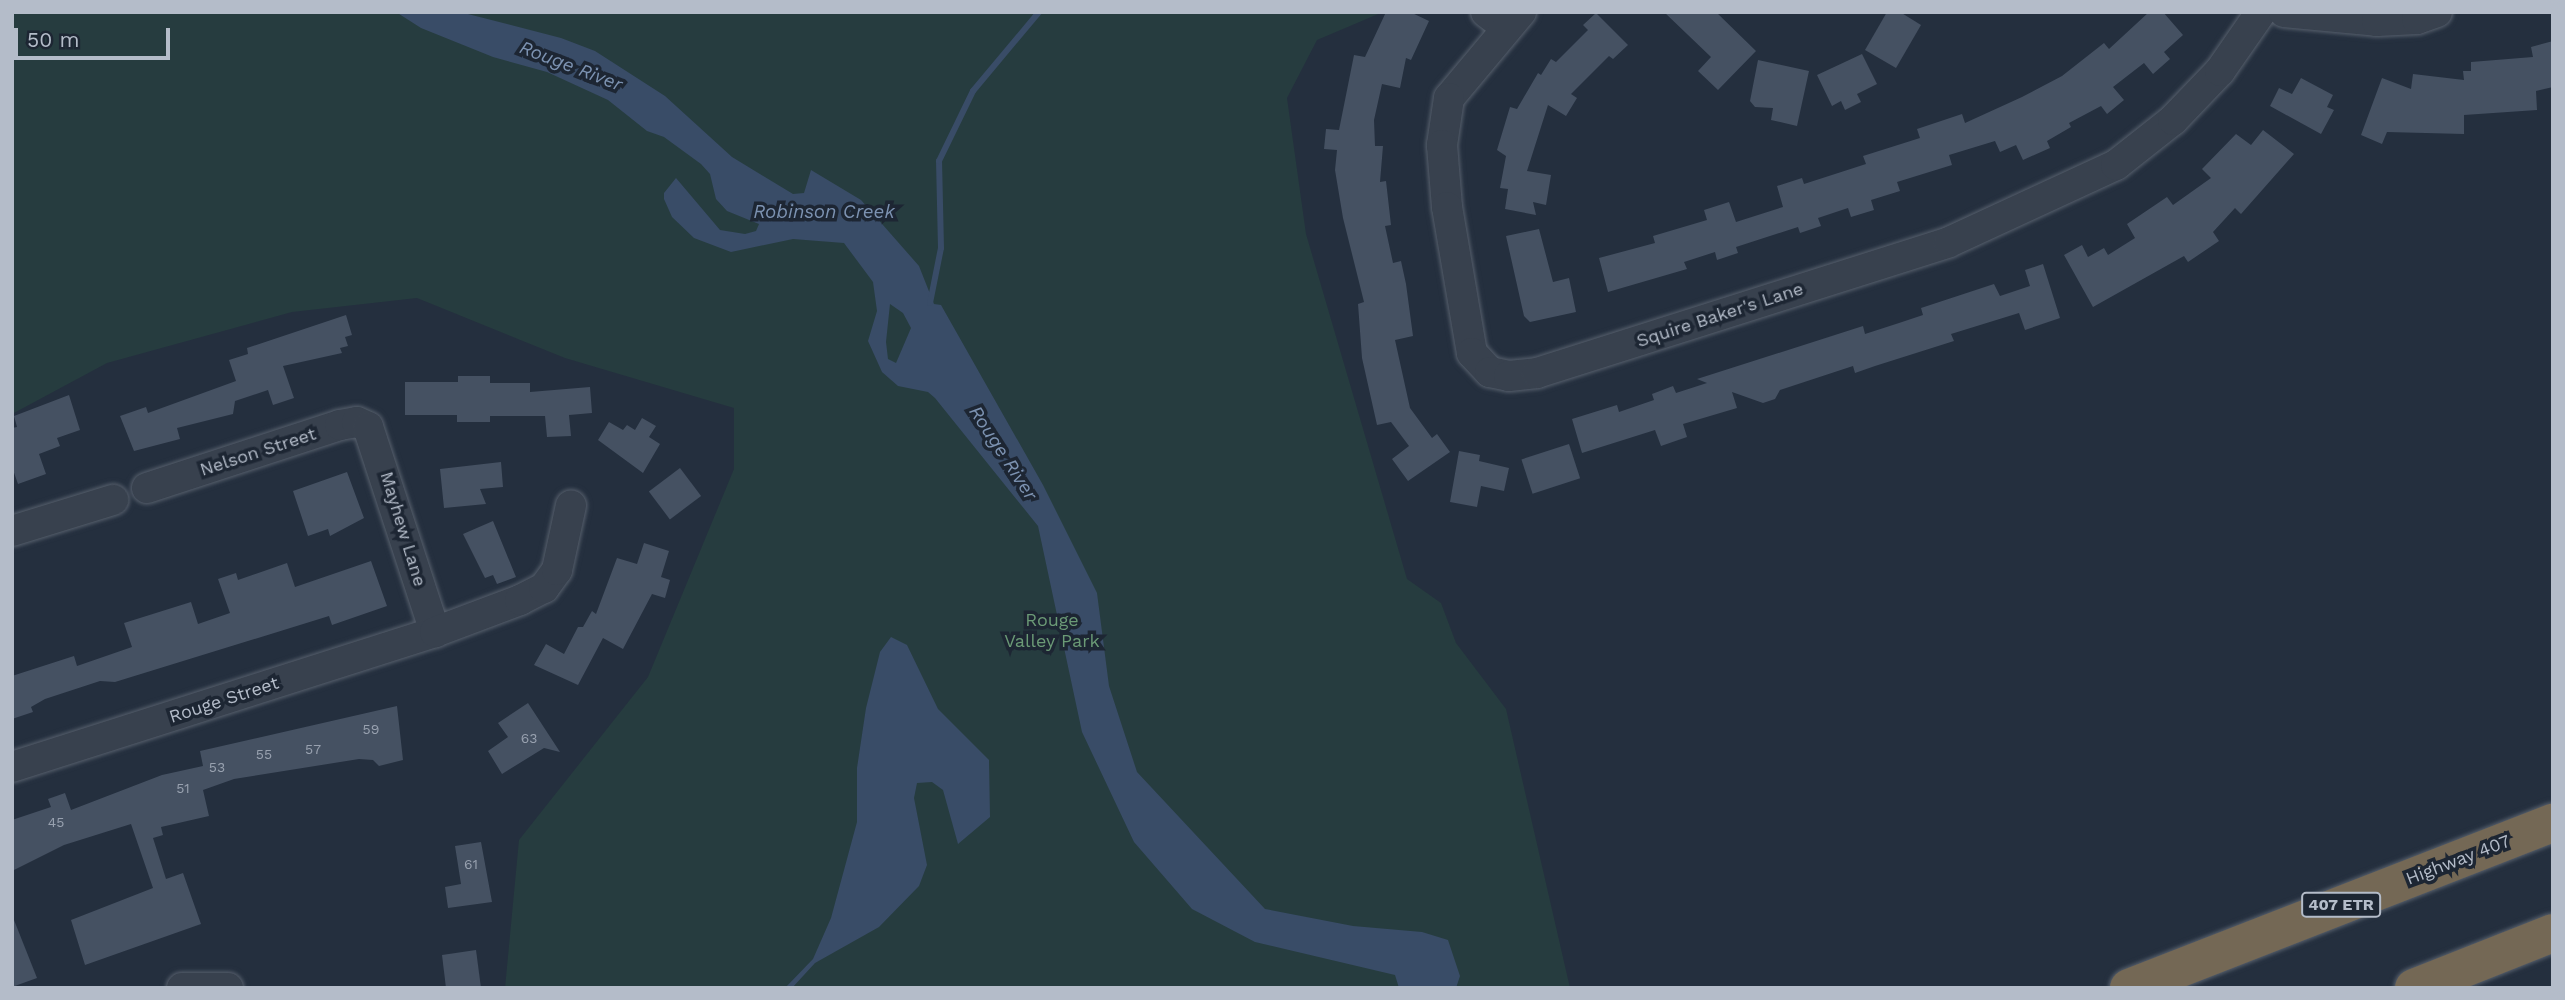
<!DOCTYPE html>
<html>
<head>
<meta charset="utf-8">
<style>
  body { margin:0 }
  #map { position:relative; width:2565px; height:1000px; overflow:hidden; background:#242f3e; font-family:"Work Sans",sans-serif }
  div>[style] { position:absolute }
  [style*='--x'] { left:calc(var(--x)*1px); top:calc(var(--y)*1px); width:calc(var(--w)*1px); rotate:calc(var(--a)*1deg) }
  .green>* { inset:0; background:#263c3f }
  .water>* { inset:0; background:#394c67 }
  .stream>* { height:6px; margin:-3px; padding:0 3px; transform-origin:3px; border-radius:3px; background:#394c67 }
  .building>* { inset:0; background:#455162; transform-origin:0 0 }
  .roads { filter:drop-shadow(0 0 2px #565f6c) drop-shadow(0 0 2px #565f6c) }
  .minor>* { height:30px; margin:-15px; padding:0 15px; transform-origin:15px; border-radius:15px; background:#38414e }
  .highway>* { height:38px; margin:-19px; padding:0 19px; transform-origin:19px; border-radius:19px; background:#746855 }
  span { translate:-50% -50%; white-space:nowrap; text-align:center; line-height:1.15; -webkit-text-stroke:7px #1d2633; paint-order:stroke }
  .number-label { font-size:14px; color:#98a1af }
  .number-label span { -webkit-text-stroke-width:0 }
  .shield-label span { padding:2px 5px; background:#1d2633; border:2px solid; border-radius:5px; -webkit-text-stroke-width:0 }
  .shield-label { font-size:16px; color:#b4bcc9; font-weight:700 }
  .street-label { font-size:18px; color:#b4bcc9 }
  .park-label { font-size:18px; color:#6b9a76 }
  .water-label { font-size:19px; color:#7c92b1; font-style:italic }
  .frame { position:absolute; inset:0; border:14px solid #b4bcc9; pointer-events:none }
  .scale { position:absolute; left:14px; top:28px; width:156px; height:32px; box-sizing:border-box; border:4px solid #b4bcc9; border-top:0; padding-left:9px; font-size:21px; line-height:24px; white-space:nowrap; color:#b4bcc9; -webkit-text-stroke:5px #1d2633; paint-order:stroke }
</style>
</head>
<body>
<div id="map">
  <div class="green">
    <div style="clip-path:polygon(12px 12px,1383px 12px,1317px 40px,1287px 98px,1306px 234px,1407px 579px,1441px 603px,1456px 643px,1506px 709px,1570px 988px,505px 988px,519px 840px,648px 677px,734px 469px,734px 408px,565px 358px,417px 298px,292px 312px,107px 363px,12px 414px)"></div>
  </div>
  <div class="water">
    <div style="clip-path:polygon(evenodd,396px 12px,460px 12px,561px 38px,595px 51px,665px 96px,732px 157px,793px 194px,804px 193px,811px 170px,861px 200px,919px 266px,934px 304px,941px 305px,1043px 485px,1097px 593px,1109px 686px,1137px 772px,1265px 909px,1353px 926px,1422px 932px,1448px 940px,1460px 976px,1456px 988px,1399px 988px,1395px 975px,1255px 942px,1192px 909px,1134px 842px,1082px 732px,1038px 526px,935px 398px,928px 392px,898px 386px,882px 372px,868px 341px,877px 311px,873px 282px,844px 243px,793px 239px,731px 252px,694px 238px,672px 217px,664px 199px,664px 193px,676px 178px,720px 230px,745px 234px,756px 231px,759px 224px,727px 211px,716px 199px,710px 174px,701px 164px,664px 137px,647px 131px,608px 100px,547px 72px,493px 57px,421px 28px,396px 12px,890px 304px,903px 313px,911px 328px,896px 363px,888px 359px,886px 342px,890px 304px)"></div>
    <div style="clip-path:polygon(891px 637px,907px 645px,938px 709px,989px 760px,990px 817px,958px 844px,943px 790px,932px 782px,917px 783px,914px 798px,927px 865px,919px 886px,879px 927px,815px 963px,792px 988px,785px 988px,813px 959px,831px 918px,857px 822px,857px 768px,866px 708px,880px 652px)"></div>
  </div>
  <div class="stream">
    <div style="--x:930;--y:303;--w:56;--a:-78.7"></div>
    <div style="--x:941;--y:248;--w:87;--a:-91.3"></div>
    <div style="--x:939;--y:161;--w:78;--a:-64.1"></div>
    <div style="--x:973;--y:91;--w:103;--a:-50.1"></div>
  </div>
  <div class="building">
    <div style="clip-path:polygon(1386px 12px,1410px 12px,1429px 21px,1411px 60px,1406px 58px,1400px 88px,1382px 84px,1374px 120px,1375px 146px,1383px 146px,1380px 182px,1386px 181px,1391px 225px,1385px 226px,1393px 263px,1401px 261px,1406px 284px,1413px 336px,1395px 340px,1410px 408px,1432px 438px,1437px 434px,1450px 452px,1408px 481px,1392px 459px,1409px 446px,1391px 422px,1377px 425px,1362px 358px,1358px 304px,1364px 302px,1343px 218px,1335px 170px,1337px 150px,1324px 149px,1326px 129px,1339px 130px,1354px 55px,1365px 57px)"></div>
    <div style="clip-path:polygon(1664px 12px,1716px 12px,1756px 51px,1718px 90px,1698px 71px,1711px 57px)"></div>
    <div style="clip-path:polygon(1887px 12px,1900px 12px,1921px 25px,1896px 68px,1865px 50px)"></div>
    <div style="clip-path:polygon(2149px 12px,2163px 12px,2183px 35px,2164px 52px,2170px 59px,2153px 74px,2144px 63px,2113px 87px,2124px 100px,2107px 114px,2101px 106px,2069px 123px,2071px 127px,2047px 141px,2050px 148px,2023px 160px,2016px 145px,2000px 152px,1995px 141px,1949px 155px,1952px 165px,1897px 182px,1900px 191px,1871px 200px,1874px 210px,1851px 217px,1848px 208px,1818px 218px,1821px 226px,1800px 233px,1798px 227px,1736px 247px,1738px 253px,1717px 260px,1715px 252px,1684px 262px,1687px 269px,1608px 292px,1599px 258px,1655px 243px,1653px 236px,1707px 220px,1704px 210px,1729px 202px,1736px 222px,1783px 207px,1777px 186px,1802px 178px,1804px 184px,1866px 164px,1863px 156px,1920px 138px,1917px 129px,1962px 114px,1965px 123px,2022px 97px,2062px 76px,2104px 43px,2109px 49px)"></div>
    <div style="clip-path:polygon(1596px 13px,1628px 45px,1613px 59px,1609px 56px,1571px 94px,1577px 98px,1566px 116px,1548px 105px,1527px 171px,1551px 175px,1546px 205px,1533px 202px,1536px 215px,1505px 209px,1508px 189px,1500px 188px,1506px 156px,1497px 150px,1510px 107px,1517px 109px,1538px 73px,1541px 75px,1551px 59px,1556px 62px,1588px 30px,1583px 25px)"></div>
    <div style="clip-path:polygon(2553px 41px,2553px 87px,2536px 91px,2537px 110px,2464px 115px,2464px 134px,2387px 132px,2382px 144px,2361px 135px,2382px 78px,2411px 89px,2413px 74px,2464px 80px,2463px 71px,2471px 71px,2471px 62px,2533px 57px,2531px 47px)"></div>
    <div style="clip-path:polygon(1862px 54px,1877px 84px,1857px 94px,1861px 102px,1845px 110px,1841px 101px,1832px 106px,1817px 75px)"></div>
    <div style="clip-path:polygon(1758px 60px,1809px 71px,1797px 126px,1771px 120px,1773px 108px,1755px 107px,1750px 101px)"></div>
    <div style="clip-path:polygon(2301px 78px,2333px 95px,2327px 107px,2334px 110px,2321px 134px,2270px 106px,2279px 88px,2292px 94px)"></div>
    <div style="clip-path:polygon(2263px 130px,2294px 154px,2241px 214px,2235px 208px,2213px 232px,2219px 241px,2188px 262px,2184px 256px,2093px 307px,2064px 255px,2082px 245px,2088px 257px,2104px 248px,2108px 255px,2135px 238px,2127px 224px,2167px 197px,2173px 205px,2211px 178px,2202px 169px,2236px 134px,2251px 145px)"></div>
    <div style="clip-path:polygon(1539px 229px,1553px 282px,1569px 278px,1576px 312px,1530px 322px,1524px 316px,1506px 236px)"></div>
    <div style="clip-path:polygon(2043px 264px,2060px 318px,2025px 330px,2019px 313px,1951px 334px,1954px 341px,1875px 366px,1855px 373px,1853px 366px,1780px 390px,1775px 399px,1763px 403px,1732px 392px,1737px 408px,1683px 424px,1687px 437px,1661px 446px,1655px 430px,1582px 453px,1572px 419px,1617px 405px,1619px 412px,1654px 400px,1652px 394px,1673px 386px,1676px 393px,1707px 383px,1697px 379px,1863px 326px,1865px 334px,1899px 323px,1923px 315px,1921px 308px,1994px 284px,2000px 296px,2030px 286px,2025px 270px)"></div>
    <div style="clip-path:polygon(346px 315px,352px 335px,345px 337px,348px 346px,340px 348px,342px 353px,283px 366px,294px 398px,273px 405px,268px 390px,235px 401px,233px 414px,177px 428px,180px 439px,134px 451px,120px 416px,146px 407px,148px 413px,236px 381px,229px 360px,248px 354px,247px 348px)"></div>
    <div style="clip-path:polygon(458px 376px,490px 376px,490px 383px,530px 383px,530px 392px,590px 387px,592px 413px,569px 415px,571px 436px,547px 437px,545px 416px,490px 416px,490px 422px,457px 422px,457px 415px,405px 415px,405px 382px,458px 382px)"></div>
    <div style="clip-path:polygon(69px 395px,80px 430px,57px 438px,60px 446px,39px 454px,46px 474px,18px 484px,12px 467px,12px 428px,17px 427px,14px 416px)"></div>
    <div style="clip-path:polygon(642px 418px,656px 426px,649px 437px,660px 444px,643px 473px,598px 440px,609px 422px,623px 430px,627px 425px,635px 430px)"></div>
    <div style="left:1569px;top:444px;width:36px;height:50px;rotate:72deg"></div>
    <div style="clip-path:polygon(1459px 451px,1480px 455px,1479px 461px,1509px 468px,1504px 491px,1481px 486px,1477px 507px,1450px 502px)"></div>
    <div style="clip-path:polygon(501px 462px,503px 487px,480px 489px,486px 504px,444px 508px,440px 469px)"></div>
    <div style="left:680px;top:468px;width:35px;height:39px;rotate:53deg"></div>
    <div style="clip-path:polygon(347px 472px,364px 518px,330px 536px,328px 529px,308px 536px,293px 491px)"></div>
    <div style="clip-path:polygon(493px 521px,516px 577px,497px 584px,493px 575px,485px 578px,463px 534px)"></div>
    <div style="clip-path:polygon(644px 543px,669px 551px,661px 577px,670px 580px,665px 598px,652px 594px,623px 649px,603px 638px,578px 685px,534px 665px,546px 644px,564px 654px,578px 627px,583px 627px,592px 611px,596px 614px,617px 558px,637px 564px)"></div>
    <div style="clip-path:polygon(371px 561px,387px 606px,332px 625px,329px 616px,115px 682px,100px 681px,45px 699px,31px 707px,33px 712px,12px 719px,12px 676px,74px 656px,77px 666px,132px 647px,124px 623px,191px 602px,198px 624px,230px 613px,218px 579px,236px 573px,238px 580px,287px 563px,295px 587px)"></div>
    <div style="clip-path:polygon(528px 703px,560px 752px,544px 748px,502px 774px,488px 751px,508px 737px,498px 723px)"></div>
    <div style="clip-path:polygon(397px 706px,403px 760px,379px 766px,373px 760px,359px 759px,234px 779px,203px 790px,209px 816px,161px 827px,163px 835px,153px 838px,166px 879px,183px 873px,201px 924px,85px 965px,71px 920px,153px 888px,131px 824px,64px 845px,12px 871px,12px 820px,51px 807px,48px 799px,65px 793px,71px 810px,162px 775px,203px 766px,200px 751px)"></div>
    <div style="clip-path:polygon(481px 842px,492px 902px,448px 908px,445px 887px,461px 884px,455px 846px)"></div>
    <div style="clip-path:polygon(12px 915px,37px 978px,12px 987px)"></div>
    <div style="clip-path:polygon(476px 950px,481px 988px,446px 988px,442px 955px)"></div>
  </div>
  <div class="roads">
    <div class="minor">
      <div style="--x:1486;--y:12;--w:26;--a:37"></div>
      <div style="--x:1521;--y:12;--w:112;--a:129.9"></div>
      <div style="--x:1449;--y:98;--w:48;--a:98.5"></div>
      <div style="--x:1442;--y:145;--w:62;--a:85.4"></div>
      <div style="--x:1447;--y:207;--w:148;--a:80.3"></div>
      <div style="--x:1472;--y:353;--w:26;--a:47"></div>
      <div style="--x:1490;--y:372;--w:19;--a:12"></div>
      <div style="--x:1509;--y:376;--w:28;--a:-6"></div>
      <div style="--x:1537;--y:373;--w:432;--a:-17.6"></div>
      <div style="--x:1949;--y:242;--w:184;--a:-24.8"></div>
      <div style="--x:2116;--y:165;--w:73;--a:-38.3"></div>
      <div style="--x:2173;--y:120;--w:68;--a:-46.2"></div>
      <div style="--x:2220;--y:71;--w:72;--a:-55.2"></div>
      <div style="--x:2284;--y:12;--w:93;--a:5.5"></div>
      <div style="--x:2377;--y:21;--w:40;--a:-2.9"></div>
      <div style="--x:2417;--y:19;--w:21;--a:-19"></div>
      <div style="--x:147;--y:488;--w:203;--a:-18.1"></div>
      <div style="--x:340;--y:425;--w:17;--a:-10"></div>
      <div style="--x:357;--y:422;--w:12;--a:24"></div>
      <div style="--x:368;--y:427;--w:216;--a:71.9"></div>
      <div style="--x:12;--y:531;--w:106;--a:-17.1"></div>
      <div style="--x:12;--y:767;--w:444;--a:-17.7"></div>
      <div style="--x:435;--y:632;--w:91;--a:-20.6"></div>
      <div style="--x:520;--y:600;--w:27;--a:-27"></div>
      <div style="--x:544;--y:588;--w:22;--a:-54"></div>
      <div style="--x:557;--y:570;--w:66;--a:-77.8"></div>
      <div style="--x:182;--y:988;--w:46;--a:0"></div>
    </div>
    <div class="highway">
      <div style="--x:2129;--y:988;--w:455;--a:-21.3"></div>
      <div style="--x:2414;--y:988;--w:149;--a:-21.6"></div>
    </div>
  </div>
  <div class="number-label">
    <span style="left:371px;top:729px">59</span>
    <span style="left:529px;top:738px">63</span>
    <span style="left:313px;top:749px">57</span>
    <span style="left:264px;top:754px">55</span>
    <span style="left:217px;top:767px">53</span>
    <span style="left:183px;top:788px">51</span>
    <span style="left:56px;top:822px">45</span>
    <span style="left:471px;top:864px">61</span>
  </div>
  <div class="shield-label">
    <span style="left:2341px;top:905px">407 ETR</span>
  </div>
  <div class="street-label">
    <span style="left:1720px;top:315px;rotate:-18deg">Squire Baker's Lane</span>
    <span style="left:258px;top:452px;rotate:-18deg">Nelson Street</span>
    <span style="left:403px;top:529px;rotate:73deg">Mayhew Lane</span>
    <span style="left:224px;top:700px;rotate:-18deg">Rouge Street</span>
    <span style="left:2458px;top:860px;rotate:-21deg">Highway 407</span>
  </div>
  <div class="park-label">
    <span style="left:1052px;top:631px">Rouge<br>Valley Park</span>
  </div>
  <div class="water-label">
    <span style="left:571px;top:66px;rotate:21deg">Rouge River</span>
    <span style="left:824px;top:212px">Robinson Creek</span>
    <span style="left:1003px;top:453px;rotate:57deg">Rouge River</span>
  </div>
  <div class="frame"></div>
  <div class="scale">50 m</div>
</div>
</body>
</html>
